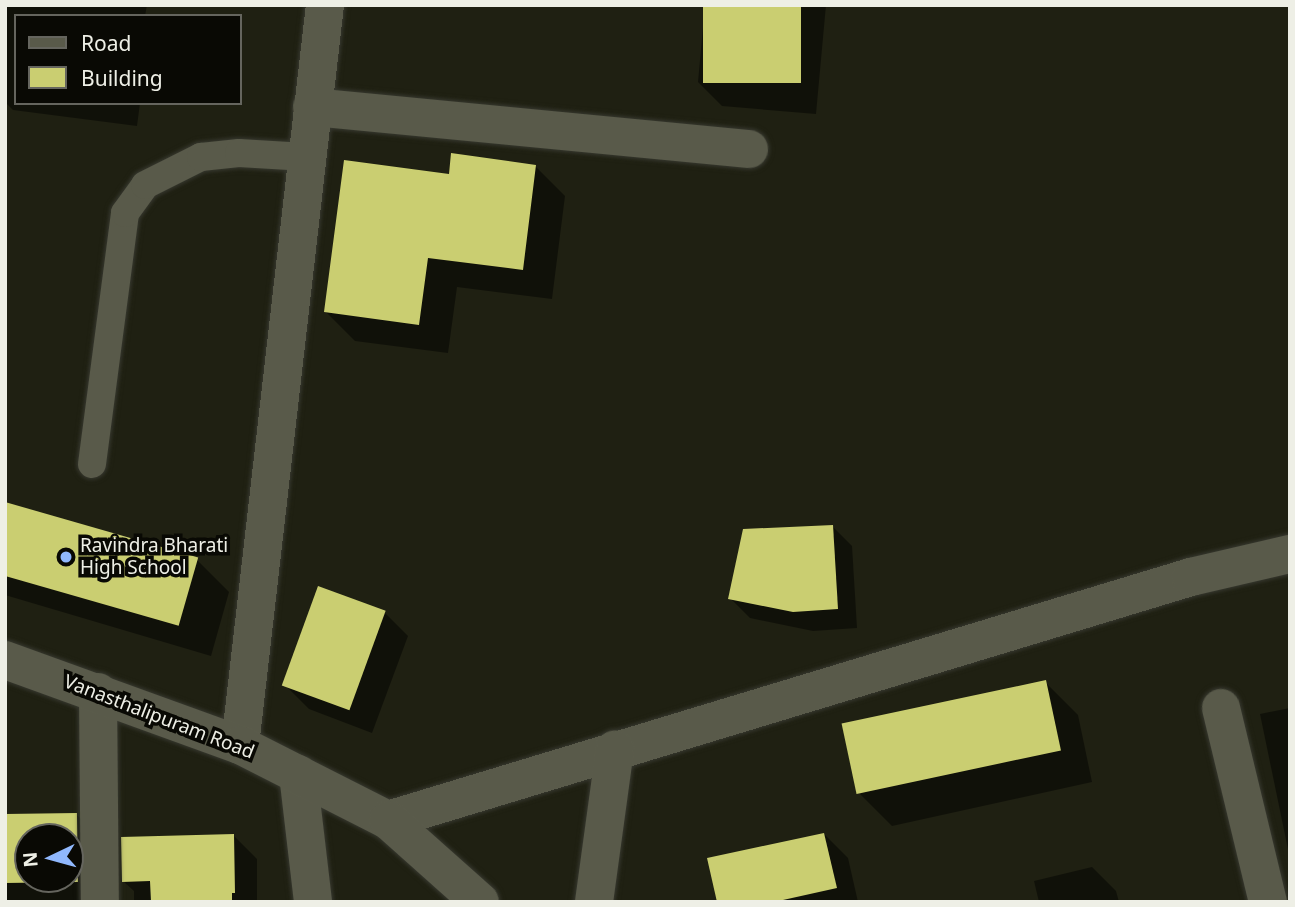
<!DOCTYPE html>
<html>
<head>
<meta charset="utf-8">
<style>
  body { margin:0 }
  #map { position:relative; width:1295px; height:907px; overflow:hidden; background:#1f2012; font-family:"Noto Sans",sans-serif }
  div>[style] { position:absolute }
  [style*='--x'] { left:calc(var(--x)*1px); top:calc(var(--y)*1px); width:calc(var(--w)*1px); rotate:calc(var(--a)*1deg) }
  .shadow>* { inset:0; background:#0007 }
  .building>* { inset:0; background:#cace71; transform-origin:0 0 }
  .roads { filter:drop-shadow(0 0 2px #37382f) drop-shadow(0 0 2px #37382f) }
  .service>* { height:28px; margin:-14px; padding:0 14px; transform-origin:14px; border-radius:14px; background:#595a4a }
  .minor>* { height:38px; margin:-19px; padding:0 19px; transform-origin:19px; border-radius:19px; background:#595a4a }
  .tertiary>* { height:38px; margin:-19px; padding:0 19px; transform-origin:19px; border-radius:19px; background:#595a4a }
  .dots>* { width:19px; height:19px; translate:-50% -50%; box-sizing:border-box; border:4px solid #090904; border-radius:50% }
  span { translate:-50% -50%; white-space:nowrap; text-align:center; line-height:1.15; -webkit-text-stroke:7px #090904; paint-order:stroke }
  .poi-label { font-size:19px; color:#eeefe6 }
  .left { translate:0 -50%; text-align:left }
  .street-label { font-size:19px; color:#eeefe6 }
  .frame { position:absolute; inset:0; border:7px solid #eeefe6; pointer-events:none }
  .legend { position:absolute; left:14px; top:14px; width:228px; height:91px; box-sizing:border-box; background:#090904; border:2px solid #65655e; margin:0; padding:9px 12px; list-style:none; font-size:21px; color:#eeefe6 }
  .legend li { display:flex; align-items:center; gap:14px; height:35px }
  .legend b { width:35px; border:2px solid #65655e }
  .north { position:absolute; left:14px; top:823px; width:70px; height:70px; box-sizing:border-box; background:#090904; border:2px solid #65655e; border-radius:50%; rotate:265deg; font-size:19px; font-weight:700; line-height:28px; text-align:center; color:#eeefe6 }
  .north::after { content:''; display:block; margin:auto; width:24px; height:32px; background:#90b8fd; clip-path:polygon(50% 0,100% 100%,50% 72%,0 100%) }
</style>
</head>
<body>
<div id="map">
  <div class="shadow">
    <div style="clip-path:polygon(5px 5px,147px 5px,145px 16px,16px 16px,16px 103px,140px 103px,137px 126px,13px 110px,5px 102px)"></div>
    <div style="clip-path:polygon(705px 5px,826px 5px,816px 114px,722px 106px,698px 82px)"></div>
    <div style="clip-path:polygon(536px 167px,565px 196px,552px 299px,457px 287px,448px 353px,355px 341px,326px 312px,450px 176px)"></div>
    <div style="clip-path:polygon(5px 504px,197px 560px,229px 592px,211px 656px,5px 595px)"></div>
    <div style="clip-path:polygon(832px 526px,852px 546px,857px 628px,813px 631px,750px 618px,730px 598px)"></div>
    <div style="clip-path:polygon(384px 612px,408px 636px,372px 733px,309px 709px,285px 685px)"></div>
    <div style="clip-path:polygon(1045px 682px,1078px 715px,1092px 782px,892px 826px,860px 794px)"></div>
    <div style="clip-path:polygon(1290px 708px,1290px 859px,1260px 714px)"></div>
    <div style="clip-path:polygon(evenodd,5px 815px,77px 815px,100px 838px,100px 902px,5px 902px,5px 815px,28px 837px,70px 837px,70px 879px,28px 879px,28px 837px)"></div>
    <div style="clip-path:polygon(824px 834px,848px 858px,858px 902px,719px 902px)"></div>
    <div style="clip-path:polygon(234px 836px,257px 859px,257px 902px,134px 902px,134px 891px,123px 881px)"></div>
    <div style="clip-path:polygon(1092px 867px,1116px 891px,1119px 902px,1039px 902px,1034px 881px)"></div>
  </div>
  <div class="building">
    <div style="left:703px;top:5px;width:98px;height:78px"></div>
    <div style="clip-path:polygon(451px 153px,536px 165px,523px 270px,428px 258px,419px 325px,324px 312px,344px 160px,449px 174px)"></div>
    <div style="left:5px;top:502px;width:201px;height:71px;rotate:16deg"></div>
    <div style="clip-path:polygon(833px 525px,838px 609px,793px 612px,728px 599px,743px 529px)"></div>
    <div style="left:318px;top:586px;width:72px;height:106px;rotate:20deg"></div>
    <div style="left:1046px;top:680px;width:72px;height:209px;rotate:78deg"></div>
    <div style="clip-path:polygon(evenodd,77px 813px,78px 882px,5px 883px,5px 814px,77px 813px,28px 837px,70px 837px,70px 879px,28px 879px,28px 837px)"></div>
    <div style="clip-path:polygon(824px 833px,837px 888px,774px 902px,717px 902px,707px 858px)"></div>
    <div style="clip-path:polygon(234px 834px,235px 893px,232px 893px,232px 902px,151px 902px,150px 881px,122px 882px,121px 837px)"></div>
  </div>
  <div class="roads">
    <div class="service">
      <div style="--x:92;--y:464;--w:253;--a:-82.5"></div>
      <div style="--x:125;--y:213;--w:34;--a:-54"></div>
      <div style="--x:145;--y:185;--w:63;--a:-26.6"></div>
      <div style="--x:201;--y:157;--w:38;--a:-6"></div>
      <div style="--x:239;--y:153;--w:67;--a:3.4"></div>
    </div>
    <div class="minor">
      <div style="--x:312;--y:107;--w:439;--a:5.5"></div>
      <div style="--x:98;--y:692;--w:210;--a:89.5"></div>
      <div style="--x:1221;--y:708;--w:200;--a:76.4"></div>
      <div style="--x:240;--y:745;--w:745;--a:-83.45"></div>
      <div style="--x:298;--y:774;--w:129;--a:83.3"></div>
      <div style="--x:388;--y:820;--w:839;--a:-16.84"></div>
      <div style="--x:1191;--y:577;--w:102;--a:-13.1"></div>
      <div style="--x:594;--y:902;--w:154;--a:-82.2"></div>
    </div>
    <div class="tertiary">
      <div style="--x:5;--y:660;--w:250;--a:19.9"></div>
      <div style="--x:240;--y:745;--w:166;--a:26.9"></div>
      <div style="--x:388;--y:820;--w:123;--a:41.7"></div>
    </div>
  </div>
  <div class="dots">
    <div style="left:66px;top:557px;background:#90b8fd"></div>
  </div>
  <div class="poi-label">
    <span class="left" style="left:80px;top:557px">Ravindra Bharati<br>High School</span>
  </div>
  <div class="street-label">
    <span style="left:159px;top:717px;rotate:21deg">Vanasthalipuram Road</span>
  </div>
  <div class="frame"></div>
  <ul class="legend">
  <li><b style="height:9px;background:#595a4a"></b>Road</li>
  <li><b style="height:19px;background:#cace71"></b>Building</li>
  </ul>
  <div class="north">N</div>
</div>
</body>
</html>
